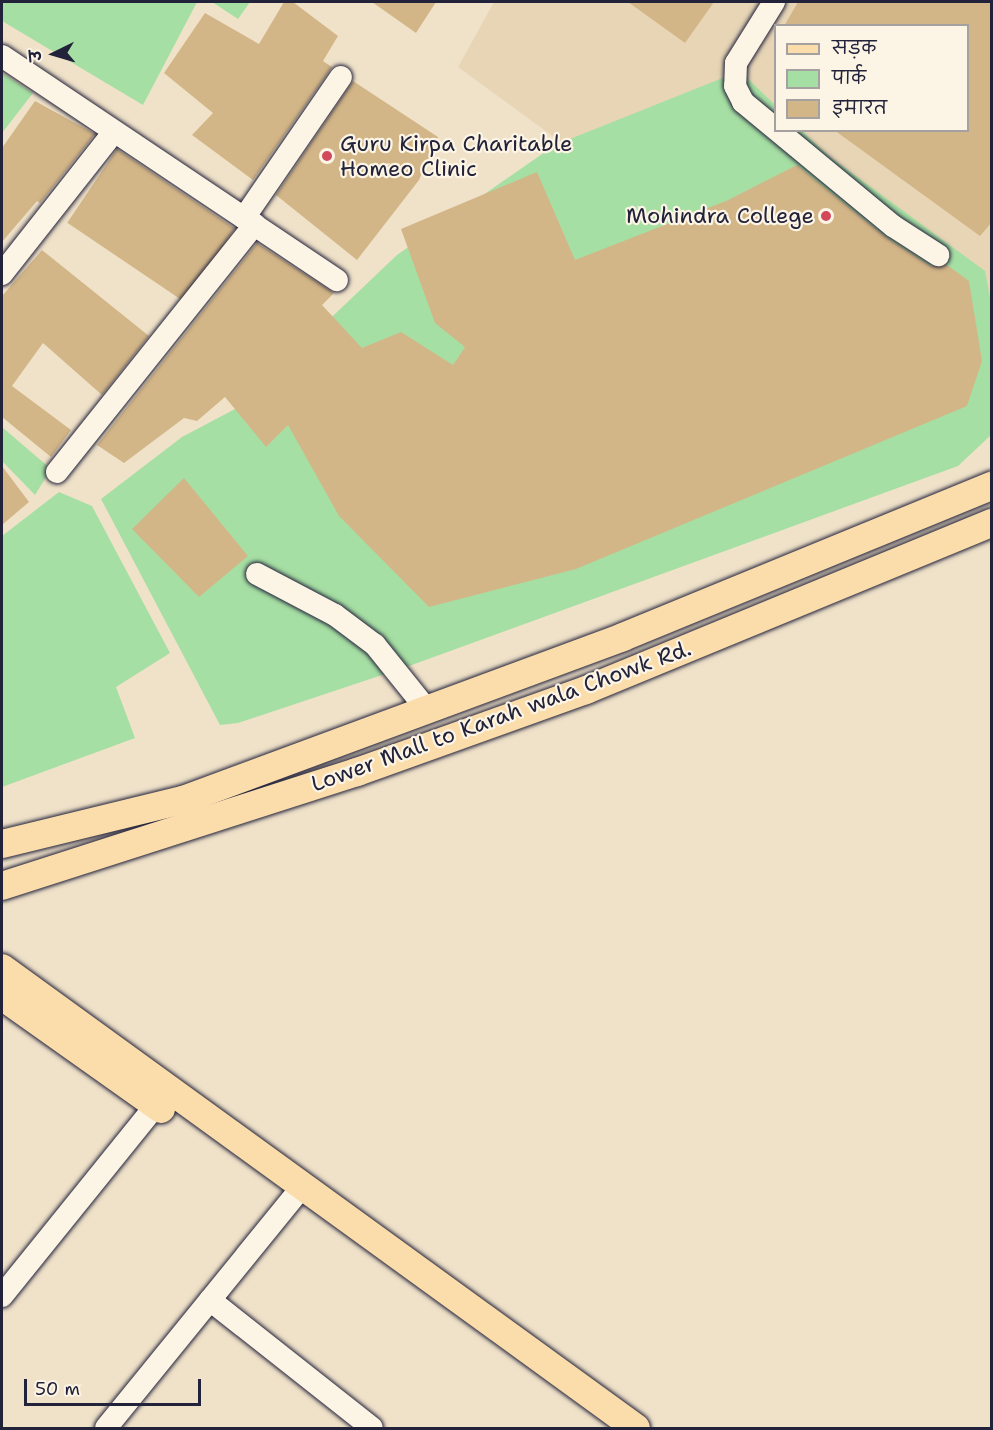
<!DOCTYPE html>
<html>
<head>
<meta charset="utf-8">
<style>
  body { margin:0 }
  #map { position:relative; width:993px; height:1430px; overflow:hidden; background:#f0e2c9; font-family:"Shantell Sans","Playpen Sans Deva",sans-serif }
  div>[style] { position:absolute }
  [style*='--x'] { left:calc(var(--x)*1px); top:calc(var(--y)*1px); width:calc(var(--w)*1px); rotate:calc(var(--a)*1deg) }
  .built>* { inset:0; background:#e7d5b6 }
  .green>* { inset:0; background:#a6dfa3 }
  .building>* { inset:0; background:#d3b688; transform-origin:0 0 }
  .roads { filter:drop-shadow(0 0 2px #22223b) drop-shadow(0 0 2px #22223b) }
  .minor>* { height:22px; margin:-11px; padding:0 11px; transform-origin:11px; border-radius:11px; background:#fcf5e5 }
  .major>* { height:28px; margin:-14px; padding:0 14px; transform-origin:14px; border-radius:14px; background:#fbdcab }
  .dots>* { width:16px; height:16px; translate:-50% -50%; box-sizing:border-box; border:3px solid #fcf5e5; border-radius:50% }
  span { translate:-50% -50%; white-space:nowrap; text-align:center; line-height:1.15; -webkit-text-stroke:4.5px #fcf5e5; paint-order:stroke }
  .poi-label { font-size:22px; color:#22223b }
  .left { translate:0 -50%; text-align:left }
  .right { translate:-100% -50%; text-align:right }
  .street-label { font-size:22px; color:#22223b }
  .frame { position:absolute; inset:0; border:3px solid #22223b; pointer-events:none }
  .legend { position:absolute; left:774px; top:24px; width:195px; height:108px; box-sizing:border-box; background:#fcf5e5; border:2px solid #a5a1a1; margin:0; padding:8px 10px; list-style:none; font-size:18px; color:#22223b }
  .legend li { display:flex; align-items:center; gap:12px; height:30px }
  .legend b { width:30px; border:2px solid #a5a1a1 }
  .north { position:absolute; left:24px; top:24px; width:60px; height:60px; -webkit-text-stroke:4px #fcf5e5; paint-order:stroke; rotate:265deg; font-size:16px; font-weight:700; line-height:24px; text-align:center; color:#22223b }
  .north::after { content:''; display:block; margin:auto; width:21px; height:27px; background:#22223b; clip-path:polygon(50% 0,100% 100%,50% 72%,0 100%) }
  .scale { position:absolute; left:24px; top:1379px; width:177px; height:27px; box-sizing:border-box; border:3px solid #22223b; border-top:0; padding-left:8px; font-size:18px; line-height:21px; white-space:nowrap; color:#22223b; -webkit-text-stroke:4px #fcf5e5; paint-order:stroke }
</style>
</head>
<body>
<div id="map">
  <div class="built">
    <div style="clip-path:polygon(evenodd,494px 2px,991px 2px,991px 309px,864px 350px,778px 301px,458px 67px,494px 2px,776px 26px,968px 26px,968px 130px,776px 130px,776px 26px)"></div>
  </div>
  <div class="green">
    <div style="clip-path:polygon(197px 2px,143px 105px,2px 21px,2px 2px)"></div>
    <div style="clip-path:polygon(212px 2px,250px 2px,238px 19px)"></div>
    <div style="clip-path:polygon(740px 71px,775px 105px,776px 130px,802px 131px,830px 157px,985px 271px,992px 309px,991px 435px,958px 466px,409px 666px,238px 723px,220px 725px,101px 499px,182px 437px,235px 409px,397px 255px,555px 145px)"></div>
    <div style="clip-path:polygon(2px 73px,33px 93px,2px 133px)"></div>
    <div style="clip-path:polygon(2px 427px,51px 469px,35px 495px,2px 461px)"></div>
    <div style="clip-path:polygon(59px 492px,92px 506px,170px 653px,116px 687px,135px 738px,2px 787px,2px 536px)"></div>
  </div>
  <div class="building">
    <div style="clip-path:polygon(284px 2px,293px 2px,338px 36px,323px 61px,332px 67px,253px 180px,192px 135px,213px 113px,164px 73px,205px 13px,259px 44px)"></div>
    <div style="clip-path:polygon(372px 2px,436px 2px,416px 33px)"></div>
    <div style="clip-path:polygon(628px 2px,714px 2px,685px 43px)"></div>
    <div style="clip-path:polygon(798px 2px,992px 2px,992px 222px,980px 236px,834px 130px,968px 130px,968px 26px,784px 26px)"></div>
    <div style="clip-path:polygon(353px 81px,438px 137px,419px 180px,357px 260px,276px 195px)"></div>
    <div style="clip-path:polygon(35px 101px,95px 134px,40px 203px,37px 201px,2px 242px,2px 148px)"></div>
    <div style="left:117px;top:149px;width:142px;height:89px;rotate:34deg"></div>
    <div style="clip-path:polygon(797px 165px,886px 237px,931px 266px,947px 265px,969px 281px,982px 361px,967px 406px,576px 569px,429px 607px,339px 516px,288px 425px,266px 447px,225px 397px,197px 421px,184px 418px,124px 463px,97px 445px,257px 243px,334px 293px,322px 305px,362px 348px,401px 332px,453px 365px,465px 347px,435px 323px,401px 229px,537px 172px,575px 260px,726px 201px)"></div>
    <div style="clip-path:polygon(42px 250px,149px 336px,102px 395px,43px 343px,12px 386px,71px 430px,51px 457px,2px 417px,2px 296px)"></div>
    <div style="clip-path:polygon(2px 466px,29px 502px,2px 525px)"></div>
    <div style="clip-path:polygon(184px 478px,248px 556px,199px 597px,132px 529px)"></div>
  </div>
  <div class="roads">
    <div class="minor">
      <div style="--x:774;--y:2;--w:72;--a:121.9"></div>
      <div style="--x:736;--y:63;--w:23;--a:92"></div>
      <div style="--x:735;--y:86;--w:18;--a:63"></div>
      <div style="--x:743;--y:102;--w:195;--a:39.6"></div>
      <div style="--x:893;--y:226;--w:54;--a:32.8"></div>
      <div style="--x:2;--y:56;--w:403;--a:33.8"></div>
      <div style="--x:244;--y:218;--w:171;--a:-55.5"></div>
      <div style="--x:2;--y:274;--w:179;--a:-51.8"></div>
      <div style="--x:57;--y:472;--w:317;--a:-51.4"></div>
      <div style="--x:257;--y:574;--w:88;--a:27.7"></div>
      <div style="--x:335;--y:615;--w:50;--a:36.9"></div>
      <div style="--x:375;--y:645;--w:85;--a:51.2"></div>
      <div style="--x:2;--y:1296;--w:245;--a:-51.1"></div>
      <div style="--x:210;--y:1300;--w:206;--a:38.3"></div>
      <div style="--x:106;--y:1428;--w:312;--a:-50.9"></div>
    </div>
    <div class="major">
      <div style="--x:2;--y:844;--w:186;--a:-13.7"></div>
      <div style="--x:183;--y:800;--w:469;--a:-20.3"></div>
      <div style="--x:623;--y:637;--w:399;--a:-22.3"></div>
      <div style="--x:2;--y:886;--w:373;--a:-17.8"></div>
      <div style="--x:357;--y:772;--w:243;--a:-19.7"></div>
      <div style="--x:586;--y:690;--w:439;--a:-22.4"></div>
      <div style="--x:2;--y:968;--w:783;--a:35.96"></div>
      <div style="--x:2;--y:996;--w:195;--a:35.4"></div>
    </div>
  </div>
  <div class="dots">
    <div style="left:327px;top:156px;background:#d1495b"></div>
    <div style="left:826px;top:216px;background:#d1495b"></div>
  </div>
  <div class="poi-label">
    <span class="left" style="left:340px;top:156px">Guru Kirpa Charitable<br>Homeo Clinic</span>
    <span class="right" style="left:814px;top:216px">Mohindra College</span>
  </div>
  <div class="street-label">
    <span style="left:501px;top:716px;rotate:-20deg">Lower Mall to Karah wala Chowk Rd.</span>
  </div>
  <div class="frame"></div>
  <ul class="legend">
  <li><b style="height:8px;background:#fbdcab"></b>सड़क</li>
  <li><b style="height:16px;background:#a6dfa3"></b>पार्क</li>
  <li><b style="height:16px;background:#d3b688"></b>इमारत</li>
  </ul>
  <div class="north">उ</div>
  <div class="scale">50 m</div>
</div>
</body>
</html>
